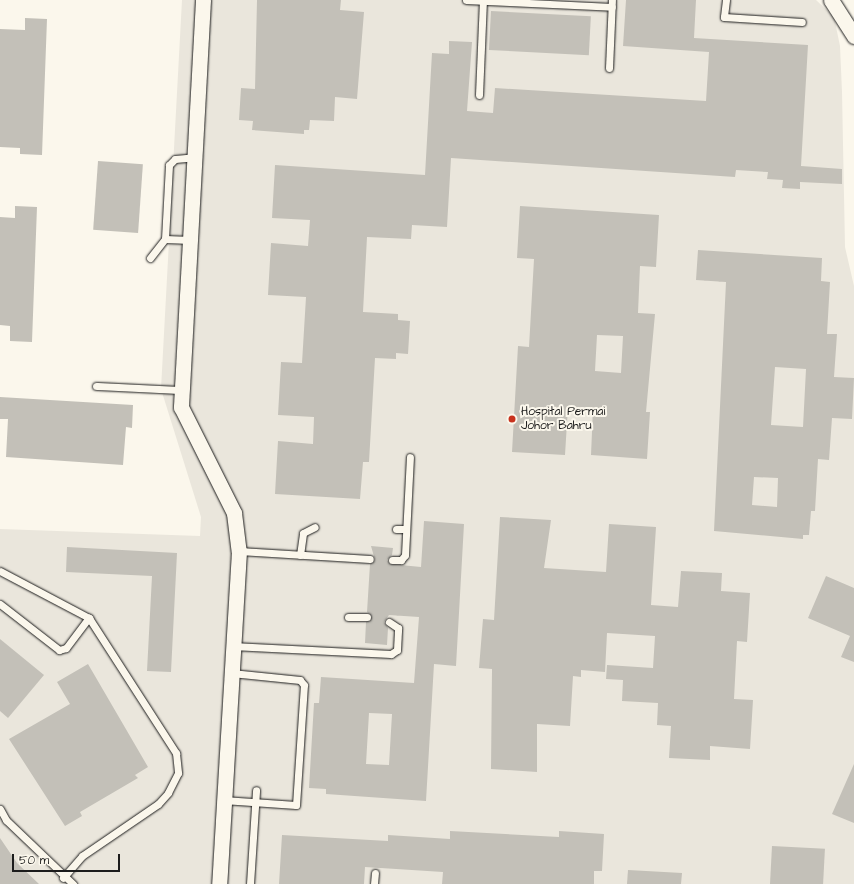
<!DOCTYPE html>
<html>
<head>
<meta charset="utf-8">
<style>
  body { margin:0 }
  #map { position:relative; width:854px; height:884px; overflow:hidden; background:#fbf7ec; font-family:"Architects Daughter",sans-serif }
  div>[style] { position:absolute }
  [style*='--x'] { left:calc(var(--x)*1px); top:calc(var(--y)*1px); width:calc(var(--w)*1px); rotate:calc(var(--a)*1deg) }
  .built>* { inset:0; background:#eae6dc }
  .building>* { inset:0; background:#c3c0b8; transform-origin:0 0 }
  .roads { filter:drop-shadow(0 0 1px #1c1c1c) drop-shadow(0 0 1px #1c1c1c) }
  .service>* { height:7px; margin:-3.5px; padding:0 3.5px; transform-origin:3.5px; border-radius:3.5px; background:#fbf7ec }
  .minor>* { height:15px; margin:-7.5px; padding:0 7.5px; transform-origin:7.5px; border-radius:7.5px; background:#fbf7ec }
  .dots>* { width:11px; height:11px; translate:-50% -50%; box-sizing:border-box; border:2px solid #fbf7ec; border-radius:50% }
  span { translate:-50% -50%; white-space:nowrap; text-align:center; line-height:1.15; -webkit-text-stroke:4px #fbf7ec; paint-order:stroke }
  .poi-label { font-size:12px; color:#1c1c1c }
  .left { translate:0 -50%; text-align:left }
  .scale { position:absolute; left:12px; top:854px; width:108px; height:18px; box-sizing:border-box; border:2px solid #1c1c1c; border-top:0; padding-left:5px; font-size:12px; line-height:14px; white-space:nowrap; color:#1c1c1c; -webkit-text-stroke:3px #fbf7ec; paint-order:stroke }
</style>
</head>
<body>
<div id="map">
  <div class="built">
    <div style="clip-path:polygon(182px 0,816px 0,834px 17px,840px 46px,842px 92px,845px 247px,854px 286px,854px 884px,0 884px,0 529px,200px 536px,201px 517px,161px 389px)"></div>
  </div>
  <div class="building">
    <div style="clip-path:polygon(257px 0,341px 0,340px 10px,364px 12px,357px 99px,335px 97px,334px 121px,310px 120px,309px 130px,304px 130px,304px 134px,252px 130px,253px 121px,239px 120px,241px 88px,255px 89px)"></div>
    <div style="clip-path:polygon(626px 0,696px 0,694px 38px,808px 45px,801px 166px,842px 169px,842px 184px,800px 182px,800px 189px,782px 188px,783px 180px,767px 179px,768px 172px,736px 170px,735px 177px,451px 158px,447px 227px,412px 225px,411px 239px,367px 237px,363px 312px,398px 314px,398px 320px,410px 321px,408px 354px,396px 353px,396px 359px,375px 358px,369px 462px,363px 462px,360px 499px,275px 494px,278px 441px,313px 444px,314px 417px,278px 415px,281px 362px,302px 363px,306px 297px,268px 295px,271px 243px,308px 246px,310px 220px,272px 218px,275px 165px,425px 175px,432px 53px,449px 54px,449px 41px,472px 42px,467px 111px,493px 113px,495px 88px,706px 101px,709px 52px,623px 46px)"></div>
    <div style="left:491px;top:11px;width:100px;height:39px;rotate:3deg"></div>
    <div style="clip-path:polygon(25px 18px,47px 19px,42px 155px,20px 154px,20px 148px,0 147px,0 29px,25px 30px)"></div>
    <div style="left:98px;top:161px;width:45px;height:69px;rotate:4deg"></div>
    <div style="clip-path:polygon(15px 206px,37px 207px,32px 342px,10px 341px,10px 326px,0 325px,0 217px,15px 218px)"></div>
    <div style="clip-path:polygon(evenodd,520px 206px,659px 215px,656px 267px,640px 266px,638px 313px,655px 314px,646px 412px,650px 412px,647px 459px,591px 455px,593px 408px,568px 407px,565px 455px,512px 452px,518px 346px,529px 347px,534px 259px,517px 258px,520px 206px,597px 335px,623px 336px,621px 373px,595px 371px,597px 335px)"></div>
    <div style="clip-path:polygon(evenodd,698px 250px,822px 258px,821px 281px,830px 282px,827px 334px,837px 334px,834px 377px,854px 378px,852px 419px,832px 418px,829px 460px,818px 459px,815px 511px,811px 511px,809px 535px,803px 535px,803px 539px,714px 531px,726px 282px,696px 280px,698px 250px,775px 367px,806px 369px,803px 427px,771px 425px,775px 367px,698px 250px,754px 477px,778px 478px,777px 507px,752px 505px,754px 477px)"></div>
    <div style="clip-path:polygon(0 397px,133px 405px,132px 428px,126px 427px,123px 465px,6px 457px,8px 419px,0 419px)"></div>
    <div style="clip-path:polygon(500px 517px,551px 520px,544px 568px,606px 572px,609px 524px,656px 527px,651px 605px,678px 607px,681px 571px,722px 573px,721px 591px,750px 593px,747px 642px,737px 641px,734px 699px,753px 700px,750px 749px,710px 746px,710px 760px,669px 758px,671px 726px,657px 725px,658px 703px,622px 701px,623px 680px,606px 679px,607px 665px,653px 668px,655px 636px,607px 633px,605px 672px,581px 670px,581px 677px,573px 676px,570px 726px,537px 724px,537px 772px,491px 769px,492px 669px,479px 668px,483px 619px,494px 620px)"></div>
    <div style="clip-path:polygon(evenodd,424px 521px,464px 524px,456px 666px,434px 664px,426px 801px,326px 794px,326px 789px,309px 788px,314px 703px,319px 703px,321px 677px,414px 683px,419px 617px,389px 615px,384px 622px,388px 628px,387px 645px,365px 643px,366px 622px,372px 617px,367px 612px,370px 564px,375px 560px,371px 546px,393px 548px,392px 555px,387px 560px,390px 564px,421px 567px,424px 521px,369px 713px,392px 714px,389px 765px,366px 764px,369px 713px)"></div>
    <div style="clip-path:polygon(67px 547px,177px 553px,171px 672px,147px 671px,152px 576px,66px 572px)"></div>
    <div style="clip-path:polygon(826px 576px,854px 588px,854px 662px,841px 657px,850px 636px,808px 618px)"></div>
    <div style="clip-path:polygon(0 639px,44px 675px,8px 718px,0 711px)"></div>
    <div style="clip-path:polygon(88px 664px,148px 767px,135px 775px,138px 778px,80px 812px,82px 816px,65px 826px,9px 739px,70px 704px,57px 682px)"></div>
    <div style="clip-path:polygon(854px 764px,854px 823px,832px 814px)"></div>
    <div style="clip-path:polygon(450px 831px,559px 837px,559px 831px,604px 834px,602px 871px,594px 871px,594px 884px,442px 884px,443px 872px,365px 867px,364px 884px,279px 884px,282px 835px,388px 841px,388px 835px,450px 839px)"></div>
    <div style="clip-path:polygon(0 838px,17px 863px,39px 884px,0 884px)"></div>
    <div style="left:772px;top:846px;width:53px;height:38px;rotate:3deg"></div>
    <div style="clip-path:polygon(628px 870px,682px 873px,681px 884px,627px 884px)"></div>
  </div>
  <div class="roads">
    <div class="service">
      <div style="--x:466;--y:0;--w:146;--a:2.7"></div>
      <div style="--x:726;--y:0;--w:17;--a:97"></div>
      <div style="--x:724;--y:17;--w:78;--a:3.7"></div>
      <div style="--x:609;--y:68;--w:68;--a:-87.5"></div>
      <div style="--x:479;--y:95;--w:95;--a:-87.6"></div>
      <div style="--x:165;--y:239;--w:26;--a:2"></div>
      <div style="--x:150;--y:258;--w:24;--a:-52"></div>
      <div style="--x:165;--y:239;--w:74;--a:-86.9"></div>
      <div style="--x:169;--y:165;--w:8;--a:-45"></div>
      <div style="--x:175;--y:159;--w:22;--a:-5"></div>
      <div style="--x:96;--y:386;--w:85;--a:2.7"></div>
      <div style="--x:396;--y:529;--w:10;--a:0"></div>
      <div style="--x:239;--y:551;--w:131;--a:3.5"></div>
      <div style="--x:300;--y:555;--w:22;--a:-82"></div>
      <div style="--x:303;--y:533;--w:13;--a:-27"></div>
      <div style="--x:392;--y:560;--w:9;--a:0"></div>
      <div style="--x:401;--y:560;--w:6;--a:-51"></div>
      <div style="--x:405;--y:555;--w:98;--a:-87.1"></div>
      <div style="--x:0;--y:571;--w:101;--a:27.8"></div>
      <div style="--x:89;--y:618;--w:161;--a:57.2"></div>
      <div style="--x:176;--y:753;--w:20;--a:84"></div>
      <div style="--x:178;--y:773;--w:22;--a:117"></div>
      <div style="--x:168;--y:793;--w:15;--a:132"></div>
      <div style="--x:158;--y:804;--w:92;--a:145.6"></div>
      <div style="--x:82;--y:856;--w:29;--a:131"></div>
      <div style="--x:0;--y:604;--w:75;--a:37.9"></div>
      <div style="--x:59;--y:650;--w:7;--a:-16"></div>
      <div style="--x:66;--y:648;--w:38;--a:-53"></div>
      <div style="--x:348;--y:617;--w:19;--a:0"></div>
      <div style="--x:232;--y:646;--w:159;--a:2.9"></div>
      <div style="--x:391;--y:654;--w:7;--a:-34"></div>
      <div style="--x:397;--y:650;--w:22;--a:-87"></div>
      <div style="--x:398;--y:628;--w:11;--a:-146"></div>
      <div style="--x:223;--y:800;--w:73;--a:3.9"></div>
      <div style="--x:296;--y:805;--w:120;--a:-86.2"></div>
      <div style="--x:304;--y:685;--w:6;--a:-129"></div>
      <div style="--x:300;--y:680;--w:69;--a:-174.2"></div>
      <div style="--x:0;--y:809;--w:13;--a:61"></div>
      <div style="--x:6;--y:820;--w:93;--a:43.7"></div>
      <div style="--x:250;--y:884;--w:94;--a:-86.3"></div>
      <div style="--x:374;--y:884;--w:11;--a:-85"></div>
    </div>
    <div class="minor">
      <div style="--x:203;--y:0;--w:408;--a:93.1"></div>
      <div style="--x:181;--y:407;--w:119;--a:63.4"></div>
      <div style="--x:234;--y:513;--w:38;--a:83"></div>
      <div style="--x:239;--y:551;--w:334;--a:93.4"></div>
      <div style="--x:831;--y:0;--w:43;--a:57.4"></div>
    </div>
  </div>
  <div class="dots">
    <div style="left:512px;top:419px;background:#c8321e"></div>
  </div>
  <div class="poi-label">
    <span class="left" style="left:521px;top:419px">Hospital Permai<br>Johor Bahru</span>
  </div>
  <div class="scale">50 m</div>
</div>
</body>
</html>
